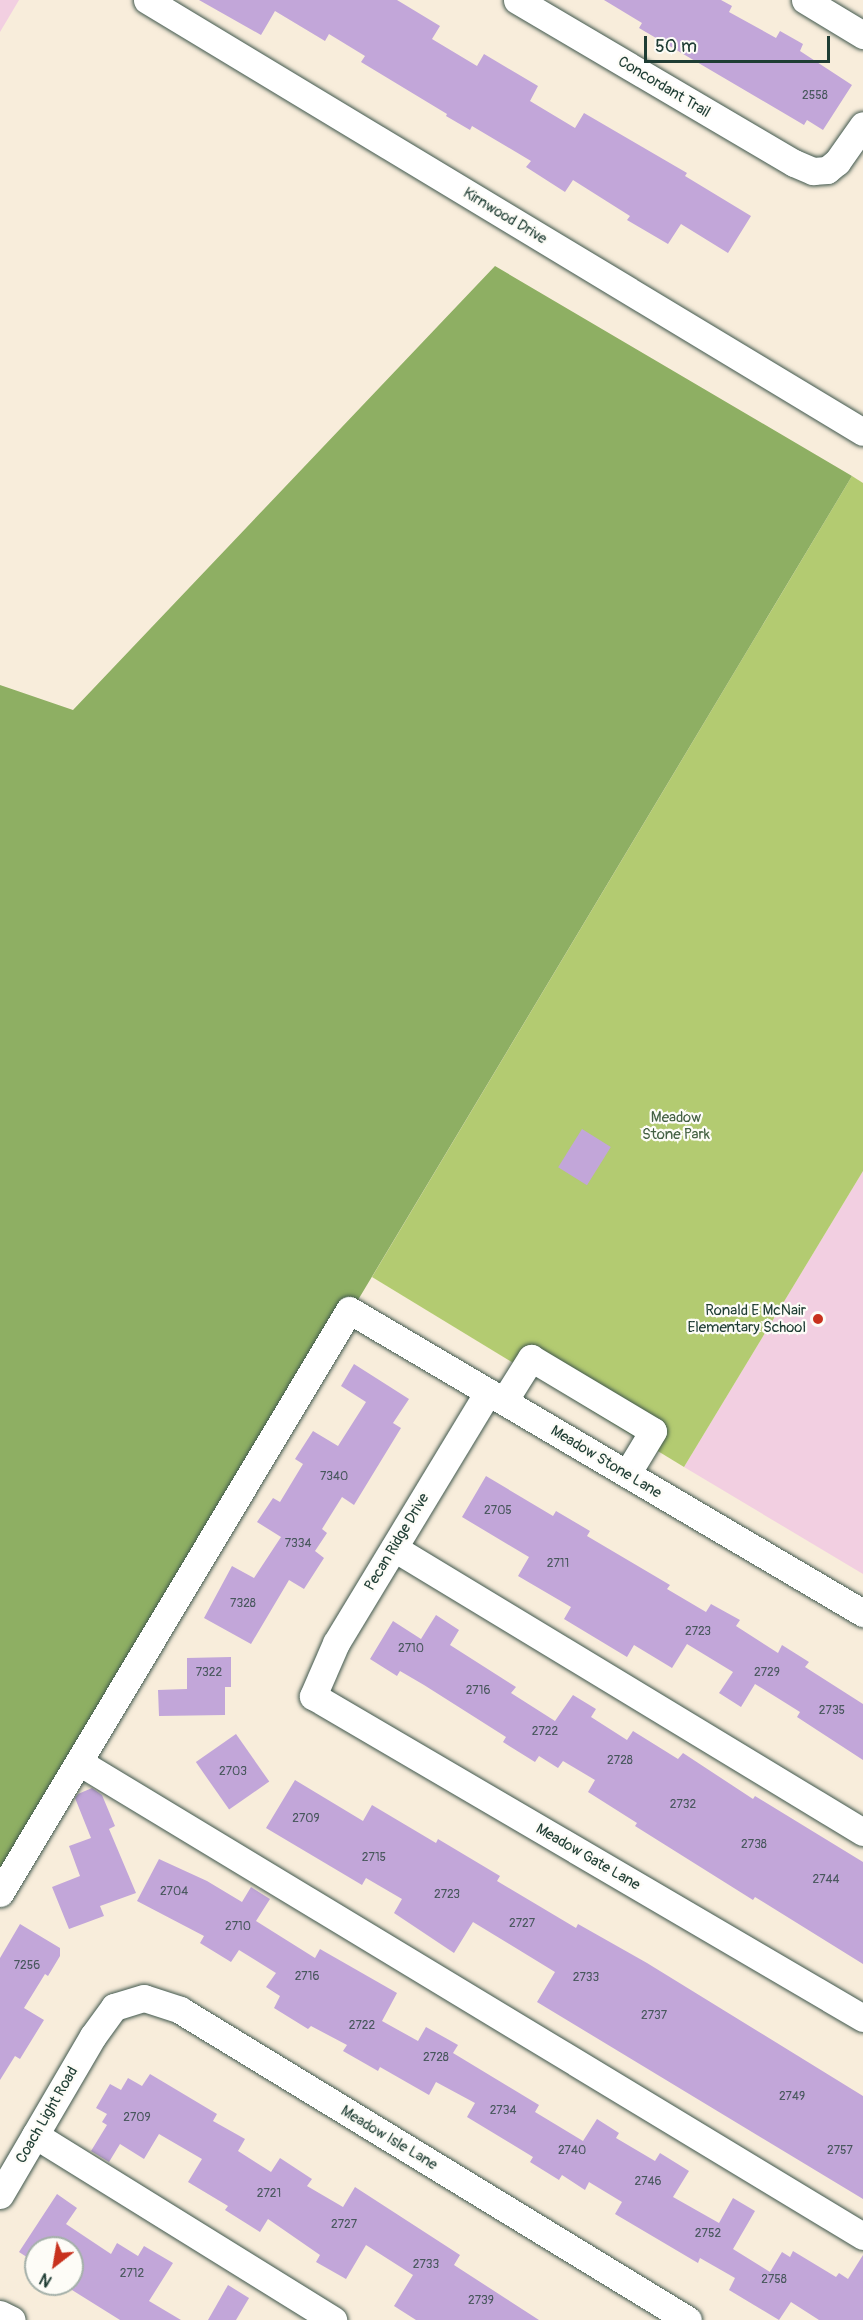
<!DOCTYPE html>
<html>
<head>
<meta charset="utf-8">
<style>
  body { margin:0 }
  #map { position:relative; width:863px; height:2320px; overflow:hidden; background:#f8eddb; font-family:Pangolin,sans-serif }
  div>[style] { position:absolute }
  [style*='--x'] { left:calc(var(--x)*1px); top:calc(var(--y)*1px); width:calc(var(--w)*1px); rotate:calc(var(--a)*1deg) }
  .built>* { inset:0; background:#f2cfe1 }
  .green>* { inset:0; background:#b3cb71 }
  .forest>* { inset:0; background:#8eaf63 }
  .building>* { inset:0; background:#c2a6d9; transform-origin:0 0 }
  .roads { filter:drop-shadow(0 0 2px #40574d) drop-shadow(0 0 2px #40574d) }
  .minor>* { height:27px; margin:-13.5px; padding:0 13.5px; transform-origin:13.5px; border-radius:13.5px; background:#fff }
  .dots>* { width:16px; height:16px; translate:-50% -50%; box-sizing:border-box; border:3px solid #fdfcf7; border-radius:50% }
  span { translate:-50% -50%; white-space:nowrap; text-align:center; line-height:1.15; -webkit-text-stroke:4.5px #fdfcf7; paint-order:stroke }
  .number-label { font-size:12px; color:#48575d }
  .number-label span { -webkit-text-stroke-width:0 }
  .street-label { font-size:15px; color:#1f3d34 }
  .park-label { font-size:15px; color:#446043 }
  .poi-label { font-size:15px; color:#1f3d34 }
  .right { translate:-100% -50%; text-align:right }
  .north { position:absolute; left:24px; top:2236px; width:60px; height:60px; box-sizing:border-box; background:#fdfcf7; border:2px solid #a4b0a9; border-radius:50%; rotate:211deg; font-size:16px; font-weight:700; line-height:24px; text-align:center; color:#1f3d34 }
  .north::after { content:''; display:block; margin:auto; width:21px; height:27px; background:#c8321e; clip-path:polygon(50% 0,100% 100%,50% 72%,0 100%) }
  .scale { position:absolute; left:644px; top:36px; width:186px; height:27px; box-sizing:border-box; border:3px solid #1f3d34; border-top:0; padding-left:8px; font-size:18px; line-height:21px; white-space:nowrap; color:#1f3d34; -webkit-text-stroke:4px #fdfcf7; paint-order:stroke }
</style>
</head>
<body>
<div id="map">
  <div class="built">
    <div style="clip-path:polygon(0 0,19px 0,0 32px)"></div>
    <div style="clip-path:polygon(863px 1171px,863px 1574px,684px 1467px)"></div>
  </div>
  <div class="green">
    <div style="clip-path:polygon(852px 476px,863px 483px,863px 1171px,684px 1467px,372px 1277px)"></div>
  </div>
  <div class="forest">
    <div style="clip-path:polygon(495px 266px,852px 476px,331px 1345px,0 1885px,0 685px,73px 710px)"></div>
  </div>
  <div class="building">
    <div style="clip-path:polygon(199px 0,397px 0,440px 26px,432px 39px,477px 66px,484px 54px,538px 86px,530px 101px,575px 128px,584px 113px,687px 173px,685px 176px,751px 216px,728px 253px,681px 224px,668px 244px,627px 220px,630px 216px,573px 180px,565px 192px,526px 167px,531px 161px,472px 126px,470px 130px,446px 116px,447px 114px,361px 62px,365px 56px,329px 34px,325px 41px,275px 11px,261px 35px)"></div>
    <div style="clip-path:polygon(604px 0,721px 0,732px 6px,729px 12px,776px 38px,780px 31px,803px 44px,800px 51px,852px 85px,823px 130px,807px 120px,804px 125px,639px 28px,642px 23px)"></div>
    <div style="left:582px;top:1129px;width:34px;height:45px;rotate:32deg"></div>
    <div style="clip-path:polygon(354px 1364px,409px 1399px,393px 1423px,401px 1428px,354px 1505px,342px 1497px,322px 1529px,327px 1533px,315px 1551px,324px 1558px,304px 1589px,289px 1580px,251px 1644px,204px 1618px,232px 1566px,254px 1578px,281px 1537px,257px 1522px,273px 1498px,280px 1502px,303px 1464px,295px 1459px,313px 1431px,338px 1446px,366px 1402px,341px 1386px)"></div>
    <div style="clip-path:polygon(486px 1476px,553px 1516px,556px 1511px,590px 1531px,587px 1536px,670px 1585px,667px 1589px,706px 1612px,711px 1604px,740px 1620px,736px 1626px,778px 1653px,782px 1645px,809px 1662px,805px 1667px,863px 1704px,863px 1760px,797px 1717px,800px 1712px,755px 1684px,741px 1707px,719px 1693px,733px 1672px,687px 1644px,672px 1668px,634px 1645px,627px 1657px,564px 1619px,571px 1607px,518px 1576px,529px 1557px,462px 1517px)"></div>
    <div style="clip-path:polygon(436px 1615px,459px 1630px,450px 1645px,516px 1687px,511px 1693px,555px 1721px,573px 1695px,596px 1709px,591px 1717px,627px 1740px,633px 1731px,678px 1759px,683px 1753px,753px 1799px,755px 1796px,863px 1862px,863px 1964px,755px 1897px,753px 1900px,635px 1826px,637px 1823px,588px 1792px,595px 1780px,563px 1761px,558px 1768px,539px 1756px,535px 1762px,503px 1742px,506px 1737px,424px 1685px,400px 1671px,397px 1676px,370px 1659px,393px 1621px,421px 1639px)"></div>
    <div style="clip-path:polygon(231px 1657px,231px 1687px,225px 1687px,225px 1715px,159px 1716px,158px 1690px,187px 1689px,187px 1658px)"></div>
    <div style="left:236px;top:1734px;width:58px;height:49px;rotate:55deg"></div>
    <div style="clip-path:polygon(295px 1780px,363px 1821px,372px 1805px,436px 1843px,438px 1839px,500px 1876px,497px 1881px,576px 1928px,578px 1924px,647px 1963px,863px 2096px,863px 2199px,537px 2002px,555px 1972px,473px 1922px,454px 1953px,394px 1913px,402px 1899px,366px 1878px,362px 1885px,266px 1828px)"></div>
    <div style="clip-path:polygon(92px 1788px,102px 1795px,115px 1826px,109px 1829px,136px 1893px,100px 1906px,104px 1916px,69px 1929px,52px 1887px,80px 1876px,69px 1846px,91px 1838px,75px 1798px,78px 1794px)"></div>
    <div style="clip-path:polygon(159px 1859px,207px 1881px,242px 1902px,251px 1887px,270px 1899px,256px 1921px,315px 1958px,320px 1949px,397px 1993px,382px 2021px,418px 2041px,426px 2027px,458px 2045px,453px 2053px,539px 2105px,535px 2112px,583px 2141px,597px 2119px,619px 2133px,616px 2138px,655px 2161px,660px 2153px,689px 2171px,673px 2197px,719px 2223px,733px 2198px,755px 2211px,733px 2249px,770px 2272px,782px 2252px,790px 2257px,793px 2251px,836px 2277px,839px 2273px,848px 2279px,863px 2255px,863px 2320px,819px 2320px,791px 2302px,779px 2320px,729px 2290px,735px 2278px,700px 2258px,698px 2263px,615px 2214px,622px 2202px,589px 2182px,585px 2190px,562px 2175px,559px 2180px,530px 2162px,533px 2157px,467px 2117px,475px 2103px,436px 2082px,429px 2095px,380px 2067px,378px 2071px,343px 2051px,347px 2045px,311px 2026px,308px 2029px,274px 2008px,280px 1996px,266px 1987px,276px 1973px,239px 1950px,231px 1962px,200px 1943px,204px 1936px,137px 1901px)"></div>
    <div style="clip-path:polygon(20px 1924px,60px 1948px,60px 1956px,48px 1976px,45px 1974px,24px 2008px,44px 2020px,20px 2059px,15px 2056px,0 2080px,0 1958px)"></div>
    <div style="clip-path:polygon(150px 2074px,217px 2114px,213px 2121px,245px 2139px,238px 2151px,271px 2172px,280px 2158px,312px 2179px,307px 2186px,343px 2207px,355px 2187px,460px 2255px,454px 2265px,539px 2320px,416px 2320px,394px 2306px,413px 2275px,366px 2245px,346px 2279px,316px 2262px,320px 2255px,268px 2219px,260px 2232px,225px 2210px,228px 2206px,188px 2182px,202px 2159px,159px 2134px,144px 2159px,120px 2144px,109px 2162px,91px 2151px,107px 2125px,102px 2122px,107px 2114px,96px 2108px,110px 2084px,121px 2090px,128px 2078px,142px 2086px)"></div>
    <div style="clip-path:polygon(57px 2194px,77px 2208px,66px 2224px,111px 2254px,117px 2243px,138px 2256px,144px 2246px,173px 2263px,149px 2301px,181px 2320px,120px 2320px,72px 2290px,68px 2284px,72px 2284px,72px 2248px,36px 2248px,36px 2263px,19px 2252px)"></div>
    <div style="clip-path:polygon(228px 2285px,249px 2298px,236px 2320px,208px 2320px)"></div>
  </div>
  <div class="roads">
    <div class="minor">
      <div style="--x:147;--y:0;--w:836;--a:31.1"></div>
      <div style="--x:517;--y:0;--w:321;--a:30.5"></div>
      <div style="--x:794;--y:163;--w:21;--a:23"></div>
      <div style="--x:813;--y:171;--w:14;--a:-4"></div>
      <div style="--x:827;--y:170;--w:13;--a:-39"></div>
      <div style="--x:837;--y:162;--w:45;--a:-54.9"></div>
      <div style="--x:805;--y:0;--w:68;--a:31.1"></div>
      <div style="--x:488;--y:1392;--w:293;--a:121.2"></div>
      <div style="--x:336;--y:1643;--w:58;--a:113.5"></div>
      <div style="--x:313;--y:1696;--w:637;--a:30.35"></div>
      <div style="--x:504;--y:1401;--w:51;--a:-57.9"></div>
      <div style="--x:531;--y:1358;--w:142;--a:30.9"></div>
      <div style="--x:653;--y:1431;--w:50;--a:121.2"></div>
      <div style="--x:394;--y:1548;--w:548;--a:31.2"></div>
      <div style="--x:79;--y:1762;--w:916;--a:31.16"></div>
      <div style="--x:0;--y:1893;--w:679;--a:-59.09"></div>
      <div style="--x:349;--y:1310;--w:597;--a:30.52"></div>
      <div style="--x:35;--y:2135;--w:351;--a:31.8"></div>
      <div style="--x:0;--y:2195;--w:184;--a:-59.7"></div>
      <div style="--x:93;--y:2036;--w:36;--a:-54"></div>
      <div style="--x:114;--y:2007;--w:31;--a:-17"></div>
      <div style="--x:144;--y:1998;--w:38;--a:18"></div>
      <div style="--x:180;--y:2010;--w:595;--a:31.39"></div>
      <div style="--x:0;--y:2314;--w:13;--a:27"></div>
    </div>
  </div>
  <div class="dots">
    <div style="left:818px;top:1319px;background:#c8321e"></div>
  </div>
  <div class="number-label">
    <span style="left:815px;top:96px">2558</span>
    <span style="left:334px;top:1477px">7340</span>
    <span style="left:498px;top:1511px">2705</span>
    <span style="left:298px;top:1544px">7334</span>
    <span style="left:558px;top:1564px">2711</span>
    <span style="left:243px;top:1604px">7328</span>
    <span style="left:698px;top:1632px">2723</span>
    <span style="left:411px;top:1649px">2710</span>
    <span style="left:209px;top:1673px">7322</span>
    <span style="left:767px;top:1673px">2729</span>
    <span style="left:478px;top:1691px">2716</span>
    <span style="left:832px;top:1711px">2735</span>
    <span style="left:545px;top:1732px">2722</span>
    <span style="left:620px;top:1761px">2728</span>
    <span style="left:233px;top:1772px">2703</span>
    <span style="left:683px;top:1805px">2732</span>
    <span style="left:306px;top:1819px">2709</span>
    <span style="left:754px;top:1845px">2738</span>
    <span style="left:374px;top:1858px">2715</span>
    <span style="left:826px;top:1880px">2744</span>
    <span style="left:174px;top:1892px">2704</span>
    <span style="left:447px;top:1895px">2723</span>
    <span style="left:522px;top:1924px">2727</span>
    <span style="left:238px;top:1927px">2710</span>
    <span style="left:27px;top:1966px">7256</span>
    <span style="left:307px;top:1977px">2716</span>
    <span style="left:586px;top:1978px">2733</span>
    <span style="left:654px;top:2016px">2737</span>
    <span style="left:362px;top:2026px">2722</span>
    <span style="left:436px;top:2058px">2728</span>
    <span style="left:792px;top:2097px">2749</span>
    <span style="left:503px;top:2111px">2734</span>
    <span style="left:137px;top:2118px">2709</span>
    <span style="left:572px;top:2151px">2740</span>
    <span style="left:840px;top:2151px">2757</span>
    <span style="left:648px;top:2182px">2746</span>
    <span style="left:269px;top:2194px">2721</span>
    <span style="left:344px;top:2225px">2727</span>
    <span style="left:708px;top:2234px">2752</span>
    <span style="left:426px;top:2265px">2733</span>
    <span style="left:132px;top:2274px">2712</span>
    <span style="left:774px;top:2280px">2758</span>
    <span style="left:481px;top:2301px">2739</span>
  </div>
  <div class="street-label">
    <span style="left:664px;top:87px;rotate:31deg">Concordant Trail</span>
    <span style="left:505px;top:216px;rotate:31deg">Kirnwood Drive</span>
    <span style="left:606px;top:1462px;rotate:31deg">Meadow Stone Lane</span>
    <span style="left:397px;top:1542px;rotate:-59deg">Pecan Ridge Drive</span>
    <span style="left:588px;top:1857px;rotate:30deg">Meadow Gate Lane</span>
    <span style="left:47px;top:2115px;rotate:-60deg">Coach Light Road</span>
    <span style="left:389px;top:2138px;rotate:31deg">Meadow Isle Lane</span>
  </div>
  <div class="park-label">
    <span style="left:676px;top:1126px">Meadow<br>Stone Park</span>
  </div>
  <div class="poi-label">
    <span class="right" style="left:806px;top:1319px">Ronald E McNair<br>Elementary School</span>
  </div>
  <div class="north">N</div>
  <div class="scale">50 m</div>
</div>
</body>
</html>
